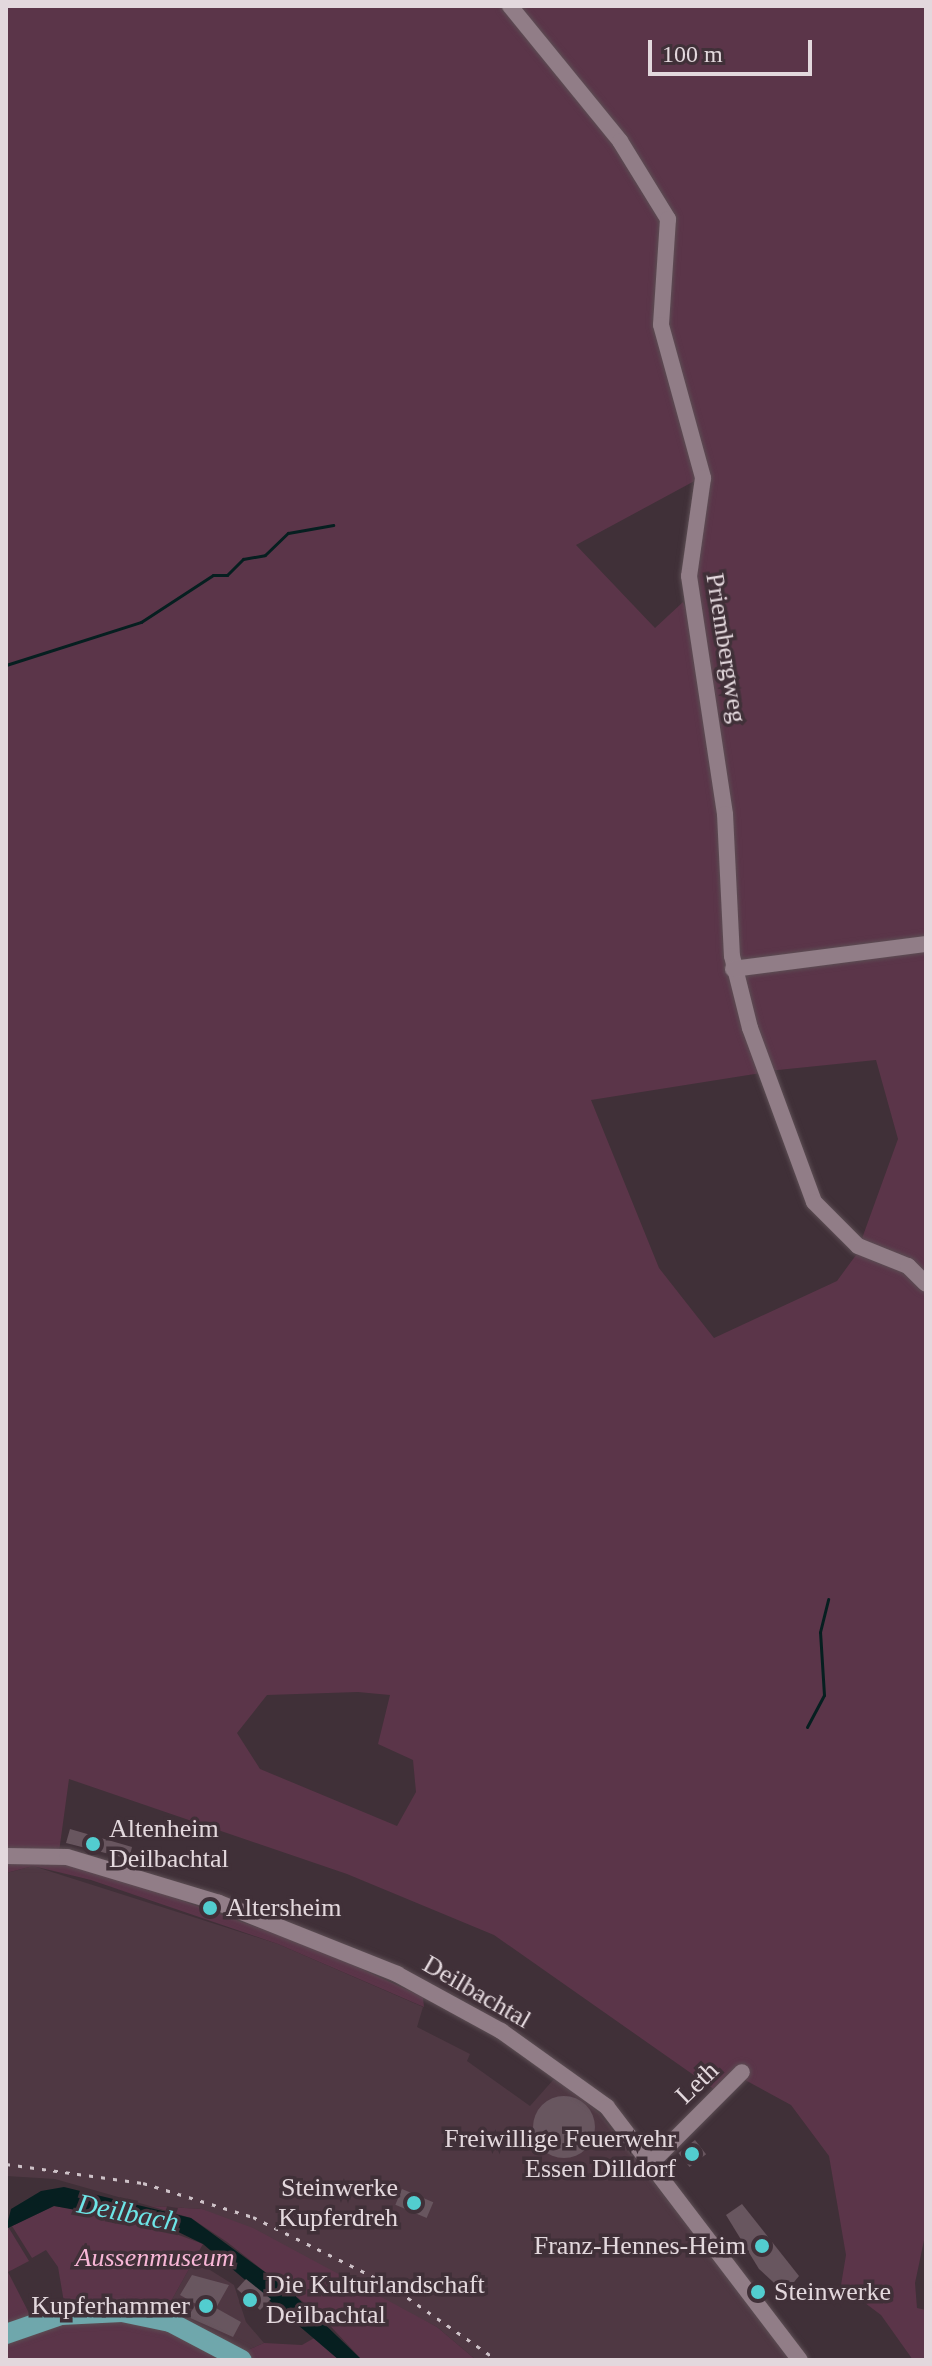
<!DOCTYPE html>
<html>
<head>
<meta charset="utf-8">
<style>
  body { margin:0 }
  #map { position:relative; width:932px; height:2366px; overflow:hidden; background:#403038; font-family:"Times New Roman",serif }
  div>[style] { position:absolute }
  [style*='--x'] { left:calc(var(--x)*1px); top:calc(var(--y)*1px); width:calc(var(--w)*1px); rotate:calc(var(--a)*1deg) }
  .built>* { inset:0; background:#4f3843 }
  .green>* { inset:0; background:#5b3549 }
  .water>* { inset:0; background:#061f20 }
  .stream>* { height:3px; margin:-1.5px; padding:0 1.5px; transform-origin:1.5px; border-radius:1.5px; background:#061f20 }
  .building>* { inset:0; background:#68565f; transform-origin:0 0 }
  .round { border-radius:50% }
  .roads { filter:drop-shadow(0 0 2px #5c4e54) drop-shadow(0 0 2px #5c4e54) }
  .minor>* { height:16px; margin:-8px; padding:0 8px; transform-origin:8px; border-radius:8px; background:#917d87 }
  .major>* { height:20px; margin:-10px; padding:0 10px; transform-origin:10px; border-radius:10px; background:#6fa7ac }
  .rail>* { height:3px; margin-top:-1.5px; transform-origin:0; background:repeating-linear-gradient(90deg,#cdc1c7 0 4px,transparent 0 12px) }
  .dots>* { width:22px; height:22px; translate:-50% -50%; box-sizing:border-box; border:4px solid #403038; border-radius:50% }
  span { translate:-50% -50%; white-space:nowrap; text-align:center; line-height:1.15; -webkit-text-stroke:7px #403038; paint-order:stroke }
  .street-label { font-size:26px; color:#e3d8dd }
  .poi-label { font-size:26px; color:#e3d8dd }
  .left { translate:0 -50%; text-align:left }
  .right { translate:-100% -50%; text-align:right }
  .park-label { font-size:26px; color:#f8b7d7; font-style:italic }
  .water-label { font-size:28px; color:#6de5e7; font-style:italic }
  .frame { position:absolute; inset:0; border:8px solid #e3d8dd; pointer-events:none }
  .scale { position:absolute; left:648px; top:40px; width:164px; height:36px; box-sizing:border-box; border:4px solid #e3d8dd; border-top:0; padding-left:10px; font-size:24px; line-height:28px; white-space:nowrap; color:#e3d8dd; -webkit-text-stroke:6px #403038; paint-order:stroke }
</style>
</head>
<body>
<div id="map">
  <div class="built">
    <div style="clip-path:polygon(33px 1866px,278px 1944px,423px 2007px,417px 2027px,470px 2054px,467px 2061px,530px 2106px,554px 2079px,569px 2088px,599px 2113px,793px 2360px,476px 2360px,437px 2327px,202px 2209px,150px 2206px,55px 2179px,6px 2176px,6px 1873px)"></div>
    <div style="clip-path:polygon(194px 2260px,234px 2285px,246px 2322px,264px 2343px,238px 2354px,181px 2323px,170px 2303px)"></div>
  </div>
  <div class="green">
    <div style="clip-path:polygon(evenodd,6px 6px,502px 6px,506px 13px,525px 6px,926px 6px,926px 2231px,915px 2283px,917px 2308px,926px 2310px,926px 2360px,913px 2360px,881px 2315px,841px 2285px,846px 2255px,829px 2156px,791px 2105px,734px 2074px,715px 2090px,494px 1935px,347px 1874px,69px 1779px,59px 1852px,6px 1850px,6px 6px,645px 172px,669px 205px,667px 350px,700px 461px,660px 350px,665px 231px,645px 172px,6px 6px,702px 469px,706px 491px,690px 563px,720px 736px,734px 857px,732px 943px,746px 1002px,768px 1071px,876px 1060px,898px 1139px,856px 1255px,837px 1281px,714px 1338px,659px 1268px,591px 1100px,761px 1073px,735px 994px,727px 941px,728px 866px,696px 632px,683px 602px,655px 628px,576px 545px,700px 478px,702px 469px,6px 6px,358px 1692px,390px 1695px,378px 1744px,413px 1760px,416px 1792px,397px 1826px,260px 1769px,237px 1733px,267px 1695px,358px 1692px)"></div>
    <div style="clip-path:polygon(6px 1863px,66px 1863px,152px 1890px,318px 1949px,423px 1997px,424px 2007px,278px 1944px,91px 1880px,33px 1866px,6px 1873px)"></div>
    <div style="clip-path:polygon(54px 2206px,130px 2217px,203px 2244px,170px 2303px,181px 2323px,65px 2308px,58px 2267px,46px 2250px,32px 2258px,12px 2226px)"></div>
    <div style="clip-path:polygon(150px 2206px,202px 2209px,253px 2228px,437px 2327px,476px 2360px,362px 2360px,321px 2316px,227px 2242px,191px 2218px)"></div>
    <div style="clip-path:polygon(7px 2225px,29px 2261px,8px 2272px,30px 2315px,6px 2331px)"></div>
    <div style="clip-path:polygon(139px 2315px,240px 2360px,6px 2360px,6px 2336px,31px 2324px)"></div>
    <div style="clip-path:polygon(316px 2337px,339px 2360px,245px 2360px,238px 2354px,264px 2343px,302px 2345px)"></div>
  </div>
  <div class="water">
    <div style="clip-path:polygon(64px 2187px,191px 2218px,288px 2289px,362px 2360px,339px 2360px,203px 2244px,168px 2227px,54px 2206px,6px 2229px,11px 2209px,41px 2191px)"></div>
  </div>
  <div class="stream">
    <div style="--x:6;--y:665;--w:142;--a:-17.7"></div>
    <div style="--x:141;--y:622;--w:86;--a:-33.1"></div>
    <div style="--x:213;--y:575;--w:14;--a:0"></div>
    <div style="--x:227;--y:575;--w:23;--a:-45"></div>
    <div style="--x:243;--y:559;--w:22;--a:-10"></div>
    <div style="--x:265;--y:555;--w:32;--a:-44"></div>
    <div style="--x:288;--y:533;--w:46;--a:-10.1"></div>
    <div style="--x:807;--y:1727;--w:36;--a:-62"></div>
    <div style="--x:824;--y:1695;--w:63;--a:-93.6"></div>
    <div style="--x:820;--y:1632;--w:34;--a:-76"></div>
  </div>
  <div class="building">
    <div style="clip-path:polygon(70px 1829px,132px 1847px,129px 1859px,66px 1843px)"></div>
    <div class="round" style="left:533px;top:2096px;width:62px;height:62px"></div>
    <div style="left:695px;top:2140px;width:18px;height:21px;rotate:52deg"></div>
    <div style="left:402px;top:2189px;width:34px;height:17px;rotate:23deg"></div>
    <div style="clip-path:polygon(742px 2204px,799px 2276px,785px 2293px,759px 2269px,726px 2215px)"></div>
    <div style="clip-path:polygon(192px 2275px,229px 2285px,216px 2308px,241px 2322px,233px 2337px,188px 2317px,196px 2304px,180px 2295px)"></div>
    <div style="clip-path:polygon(246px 2279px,271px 2299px,260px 2310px,237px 2289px)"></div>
  </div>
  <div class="roads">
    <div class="minor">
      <div style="--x:510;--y:6;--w:174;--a:50.8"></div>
      <div style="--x:620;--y:141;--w:92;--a:58.4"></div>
      <div style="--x:668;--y:219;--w:106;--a:93.8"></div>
      <div style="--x:661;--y:325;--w:159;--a:74.6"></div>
      <div style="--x:703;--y:478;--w:99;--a:98.1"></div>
      <div style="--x:689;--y:576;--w:241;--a:81.4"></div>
      <div style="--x:725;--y:814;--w:142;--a:87.2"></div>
      <div style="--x:732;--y:956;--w:74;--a:76"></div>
      <div style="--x:750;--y:1028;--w:185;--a:69.8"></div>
      <div style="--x:814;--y:1202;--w:62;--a:45"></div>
      <div style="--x:858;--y:1246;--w:54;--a:21.8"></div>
      <div style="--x:908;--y:1266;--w:25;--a:45"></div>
      <div style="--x:733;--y:969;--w:195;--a:-7.4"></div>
      <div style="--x:6;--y:1856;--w:61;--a:0.9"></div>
      <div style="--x:67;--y:1857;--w:159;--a:16.8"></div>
      <div style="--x:219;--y:1903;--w:192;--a:21.7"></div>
      <div style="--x:397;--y:1974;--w:119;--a:28.7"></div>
      <div style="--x:501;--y:2031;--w:130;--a:35.6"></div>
      <div style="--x:607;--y:2107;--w:318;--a:52.7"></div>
      <div style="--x:652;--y:2162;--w:127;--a:-45"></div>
    </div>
    <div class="major">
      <div style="--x:6;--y:2334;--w:58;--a:-19.1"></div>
      <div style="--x:61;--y:2315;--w:61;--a:-2.8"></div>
      <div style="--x:122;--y:2312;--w:49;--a:11.8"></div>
      <div style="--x:170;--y:2322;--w:81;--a:27.8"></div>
    </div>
  </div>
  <div class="rail">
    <div style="--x:6;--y:2164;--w:138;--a:7.9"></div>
    <div style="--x:143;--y:2183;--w:115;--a:17.2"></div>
    <div style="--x:253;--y:2217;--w:151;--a:26.4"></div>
    <div style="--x:388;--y:2284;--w:133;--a:34.9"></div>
  </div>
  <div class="dots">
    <div style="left:93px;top:1844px;background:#52cdcf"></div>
    <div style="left:210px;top:1908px;background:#52cdcf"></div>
    <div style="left:692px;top:2154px;background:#52cdcf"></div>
    <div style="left:414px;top:2203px;background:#52cdcf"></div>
    <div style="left:762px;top:2246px;background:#52cdcf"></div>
    <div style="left:758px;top:2292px;background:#52cdcf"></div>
    <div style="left:250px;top:2300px;background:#52cdcf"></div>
    <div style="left:206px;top:2306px;background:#52cdcf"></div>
  </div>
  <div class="street-label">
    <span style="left:726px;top:648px;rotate:81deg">Priembergweg</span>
    <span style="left:477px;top:1992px;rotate:30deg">Deilbachtal</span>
    <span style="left:697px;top:2083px;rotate:-44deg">Leth</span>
  </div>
  <div class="poi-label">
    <span class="left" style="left:109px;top:1844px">Altenheim<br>Deilbachtal</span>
    <span class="left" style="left:226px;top:1908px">Altersheim</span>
    <span class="right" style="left:676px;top:2154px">Freiwillige Feuerwehr<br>Essen Dilldorf</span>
    <span class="right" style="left:398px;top:2203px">Steinwerke<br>Kupferdreh</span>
    <span class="right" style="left:746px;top:2246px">Franz-Hennes-Heim</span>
    <span class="left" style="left:266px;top:2300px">Die Kulturlandschaft<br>Deilbachtal</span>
    <span class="left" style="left:774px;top:2292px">Steinwerke</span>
    <span class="right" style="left:190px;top:2306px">Kupferhammer</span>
  </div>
  <div class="park-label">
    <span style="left:155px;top:2258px">Aussenmuseum</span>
  </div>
  <div class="water-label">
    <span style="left:128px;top:2213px;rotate:11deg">Deilbach</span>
  </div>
  <div class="frame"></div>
  <div class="scale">100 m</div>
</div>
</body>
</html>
